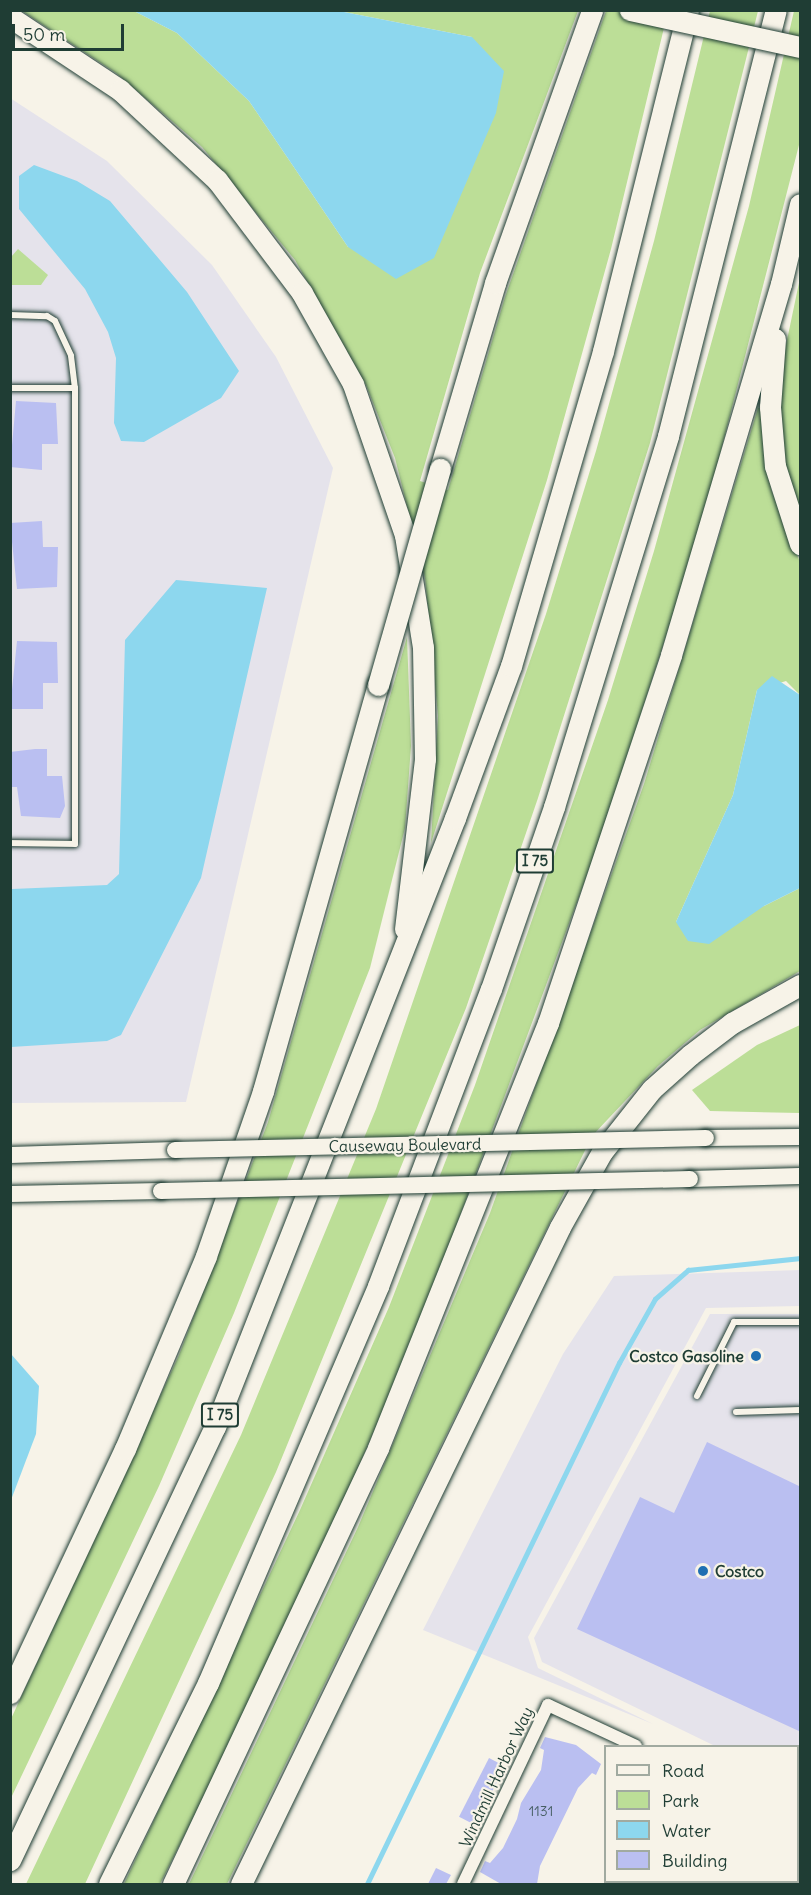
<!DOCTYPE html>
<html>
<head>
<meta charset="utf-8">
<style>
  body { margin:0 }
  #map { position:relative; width:811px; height:1895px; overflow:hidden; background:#f7f3e8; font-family:Delius,sans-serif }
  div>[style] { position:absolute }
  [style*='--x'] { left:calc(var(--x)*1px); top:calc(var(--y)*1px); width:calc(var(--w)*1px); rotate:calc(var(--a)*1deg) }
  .built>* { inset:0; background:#e5e3eb }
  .green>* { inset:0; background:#bcde97 }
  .water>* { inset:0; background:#8dd7ee }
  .stream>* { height:4.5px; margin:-2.25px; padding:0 2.25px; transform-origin:2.25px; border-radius:2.25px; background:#8dd7ee }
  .building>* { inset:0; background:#babff1; transform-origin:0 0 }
  .roads { filter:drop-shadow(0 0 2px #1f3d34) drop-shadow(0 0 2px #1f3d34) }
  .lane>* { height:6px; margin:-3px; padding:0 3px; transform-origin:3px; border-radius:3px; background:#f7f3e8 }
  .street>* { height:12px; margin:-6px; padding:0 6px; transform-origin:6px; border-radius:6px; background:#f7f3e8 }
  .secondary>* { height:16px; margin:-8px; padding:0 8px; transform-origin:8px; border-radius:8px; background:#f7f3e8 }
  .highway>* { height:21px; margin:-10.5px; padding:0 10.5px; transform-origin:10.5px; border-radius:10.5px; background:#f7f3e8 }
  .bridges { filter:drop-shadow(0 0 2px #1f3d34) drop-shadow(0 0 2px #1f3d34) }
  .secondary-bridge>* { height:16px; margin:-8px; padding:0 8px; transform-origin:8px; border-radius:8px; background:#f7f3e8 }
  .highway-bridge>* { height:21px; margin:-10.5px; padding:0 10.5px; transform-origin:10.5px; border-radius:10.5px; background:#f7f3e8 }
  .dots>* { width:16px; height:16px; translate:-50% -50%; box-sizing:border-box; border:3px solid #f7f3e8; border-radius:50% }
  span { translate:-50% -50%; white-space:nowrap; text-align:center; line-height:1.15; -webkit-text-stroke:4.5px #f7f3e8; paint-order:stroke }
  .number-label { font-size:14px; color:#465e63 }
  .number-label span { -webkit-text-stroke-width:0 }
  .shield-label span { padding:2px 4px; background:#f7f3e8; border:2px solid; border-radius:4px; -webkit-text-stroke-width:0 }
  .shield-label { font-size:15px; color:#1f3d34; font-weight:700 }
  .street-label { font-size:16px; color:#1f3d34 }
  .poi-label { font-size:16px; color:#1f3d34; font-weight:700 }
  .right { translate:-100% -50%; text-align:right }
  .left { translate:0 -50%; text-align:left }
  .frame { position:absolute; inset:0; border:12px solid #1f3d34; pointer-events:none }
  .legend { position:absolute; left:604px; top:1745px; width:195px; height:138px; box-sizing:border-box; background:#f7f3e8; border:2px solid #a1aaa0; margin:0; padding:8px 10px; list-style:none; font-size:18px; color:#1f3d34 }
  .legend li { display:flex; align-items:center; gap:12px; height:30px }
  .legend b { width:30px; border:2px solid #a1aaa0 }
  .scale { position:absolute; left:12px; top:24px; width:112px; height:27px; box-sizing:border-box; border:3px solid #1f3d34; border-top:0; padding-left:8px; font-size:18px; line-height:21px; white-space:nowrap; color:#1f3d34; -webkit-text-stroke:4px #f7f3e8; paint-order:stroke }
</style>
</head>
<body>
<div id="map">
  <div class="built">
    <div style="clip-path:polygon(10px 98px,107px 161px,212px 265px,276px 357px,333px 468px,186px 1102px,11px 1103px)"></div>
    <div style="clip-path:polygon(800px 1270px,800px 1306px,706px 1308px,528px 1637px,538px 1668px,653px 1724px,423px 1630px,563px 1354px,614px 1276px)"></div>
    <div style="clip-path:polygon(710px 1314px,800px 1314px,800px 1788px,798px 1746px,715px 1746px,542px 1662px,534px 1638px)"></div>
  </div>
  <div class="green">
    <div style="clip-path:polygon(22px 11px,134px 11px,177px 33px,249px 101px,348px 247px,472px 37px,339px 11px,578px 11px,480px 273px,420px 481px,448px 490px,505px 297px,606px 11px,668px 11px,611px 249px,547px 480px,431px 843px,438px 716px,425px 578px,395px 458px,366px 385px,295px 260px,202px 147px,116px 73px)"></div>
    <div style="clip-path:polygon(710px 11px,758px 11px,650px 443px,538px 798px,466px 1008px,276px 1472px,85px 1884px,26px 1884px,241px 1435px,376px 1109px,546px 614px,596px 451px,654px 241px)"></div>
    <div style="clip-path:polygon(794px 11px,800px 11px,800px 141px,703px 521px,602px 835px,414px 1339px,288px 1629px,160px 1884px,124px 1884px,300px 1510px,389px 1307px,475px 1085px,608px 700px,654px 551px,749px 206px)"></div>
    <div style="clip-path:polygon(18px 249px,48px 275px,41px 285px,11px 285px,11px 257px)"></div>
    <div style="clip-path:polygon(800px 278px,800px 526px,779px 442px,782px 364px)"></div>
    <div style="clip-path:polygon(758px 408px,762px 408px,771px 489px,800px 562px,800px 695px,786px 681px,757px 690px,733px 795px,676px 922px,764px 906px,800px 888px,800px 971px,700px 1030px,658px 1066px,592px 1136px,227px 1884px,189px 1884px,358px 1527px,490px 1213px,644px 784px)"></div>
    <div style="clip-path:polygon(407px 637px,411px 746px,405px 828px,370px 968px,234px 1313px,159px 1486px,11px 1798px,10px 1721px,179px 1355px,268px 1122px)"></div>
    <div style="clip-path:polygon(800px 1025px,800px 1113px,710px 1111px,692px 1090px,757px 1045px)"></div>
  </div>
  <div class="water">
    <div style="clip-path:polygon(134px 11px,339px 11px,472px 37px,504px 71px,496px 113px,434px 258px,396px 279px,348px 247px,249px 101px,177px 33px)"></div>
    <div style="clip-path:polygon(34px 165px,77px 181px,110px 201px,187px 292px,239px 371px,221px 398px,144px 442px,121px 441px,114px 423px,116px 358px,108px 332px,85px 289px,19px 209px,19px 176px)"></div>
    <div style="clip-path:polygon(176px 580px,267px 588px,201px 878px,121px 1035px,107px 1041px,11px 1047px,12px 889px,107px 885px,119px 874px,125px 640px)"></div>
    <div style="clip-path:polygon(772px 676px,800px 695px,800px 888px,764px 906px,709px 944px,688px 941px,676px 922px,733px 795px,757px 690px)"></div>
    <div style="clip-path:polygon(11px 1354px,39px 1386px,36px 1434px,11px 1500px)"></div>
  </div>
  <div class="stream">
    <div style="--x:367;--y:1884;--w:579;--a:-64.19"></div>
    <div style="--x:619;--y:1363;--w:73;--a:-60.6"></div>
    <div style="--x:655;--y:1299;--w:44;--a:-41.3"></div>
    <div style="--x:688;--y:1270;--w:113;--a:-6.1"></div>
  </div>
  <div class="building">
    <div style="clip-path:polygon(16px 401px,56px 403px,58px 444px,42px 444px,42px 470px,10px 467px)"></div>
    <div style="clip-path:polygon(42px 521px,43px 547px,58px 547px,57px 587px,17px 589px,10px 523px)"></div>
    <div style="clip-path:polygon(17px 641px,57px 642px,58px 683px,43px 683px,43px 709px,10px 709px)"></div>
    <div style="clip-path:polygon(35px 749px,47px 749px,47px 776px,62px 776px,65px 806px,60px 818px,21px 816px,17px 787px,10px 787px,10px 752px)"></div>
    <div style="clip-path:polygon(707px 1442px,801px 1487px,801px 1732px,577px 1629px,640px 1497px,674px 1513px)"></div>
    <div style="clip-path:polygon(545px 1737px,576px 1745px,601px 1764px,596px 1775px,592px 1773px,578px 1788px,540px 1866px,537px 1884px,501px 1884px,480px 1872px,485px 1861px,490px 1863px,503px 1848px,517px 1819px,521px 1803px,541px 1770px,544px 1750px,540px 1748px)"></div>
    <div style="left:489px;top:1758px;width:18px;height:66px;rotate:27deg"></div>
    <div style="clip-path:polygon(436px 1868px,451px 1875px,446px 1884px,428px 1884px)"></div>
  </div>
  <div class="roads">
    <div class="lane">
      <div style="--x:10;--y:315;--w:37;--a:2"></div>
      <div style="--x:47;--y:316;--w:9;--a:32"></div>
      <div style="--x:55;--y:321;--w:38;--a:65"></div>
      <div style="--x:71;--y:356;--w:32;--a:83"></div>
      <div style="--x:75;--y:388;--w:456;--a:90"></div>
      <div style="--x:75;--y:844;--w:65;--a:-179.1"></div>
      <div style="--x:10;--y:388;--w:65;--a:0"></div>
      <div style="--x:697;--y:1396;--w:83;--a:-63.4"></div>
      <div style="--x:734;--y:1322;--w:66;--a:0"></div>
      <div style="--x:736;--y:1412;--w:64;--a:-1.8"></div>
    </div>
    <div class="street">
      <div style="--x:798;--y:1822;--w:2;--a:27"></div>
      <div style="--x:798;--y:1867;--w:28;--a:-86"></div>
      <div style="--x:463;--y:1884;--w:198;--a:-64.6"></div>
      <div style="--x:548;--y:1705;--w:97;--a:25"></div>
      <div style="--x:787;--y:1884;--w:3;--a:-45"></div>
    </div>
    <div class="secondary">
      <div style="--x:706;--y:1138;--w:94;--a:-0.6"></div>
      <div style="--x:10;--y:1155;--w:165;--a:-1.7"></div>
      <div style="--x:690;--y:1179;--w:110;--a:-1.6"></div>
      <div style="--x:10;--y:1194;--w:151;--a:-1.1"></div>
    </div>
    <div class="highway">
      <div style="--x:10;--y:17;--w:132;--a:33.6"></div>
      <div style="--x:120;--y:90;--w:132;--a:42.9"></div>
      <div style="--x:217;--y:180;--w:141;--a:53"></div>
      <div style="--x:302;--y:293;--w:104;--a:60.7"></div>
      <div style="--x:353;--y:384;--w:160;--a:71"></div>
      <div style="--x:405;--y:535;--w:113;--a:80.9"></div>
      <div style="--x:423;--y:647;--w:112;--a:89"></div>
      <div style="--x:425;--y:759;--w:171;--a:96.7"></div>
      <div style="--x:775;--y:339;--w:68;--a:94.2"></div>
      <div style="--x:770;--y:407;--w:59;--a:85.2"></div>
      <div style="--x:775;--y:466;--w:82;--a:72.2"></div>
      <div style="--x:440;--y:469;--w:194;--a:-73.5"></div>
      <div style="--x:495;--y:283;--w:290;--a:-70.4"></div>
      <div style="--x:10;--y:1693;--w:270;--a:-64.8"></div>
      <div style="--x:125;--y:1449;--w:209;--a:-67.2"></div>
      <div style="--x:206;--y:1256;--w:175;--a:-70.9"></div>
      <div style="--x:263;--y:1091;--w:422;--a:-74.2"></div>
      <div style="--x:10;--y:1860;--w:479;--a:-64.7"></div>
      <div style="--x:215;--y:1427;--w:655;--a:-68.49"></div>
      <div style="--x:455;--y:818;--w:162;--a:-69.8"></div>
      <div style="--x:511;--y:666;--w:328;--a:-73.7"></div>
      <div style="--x:603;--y:351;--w:351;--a:-76"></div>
      <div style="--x:109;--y:1884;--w:224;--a:-63.8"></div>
      <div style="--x:208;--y:1683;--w:432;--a:-66.8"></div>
      <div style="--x:378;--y:1286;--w:318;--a:-69.2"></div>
      <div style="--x:491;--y:989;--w:193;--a:-70.9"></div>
      <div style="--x:554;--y:807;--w:388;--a:-72.9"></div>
      <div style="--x:668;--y:436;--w:439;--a:-75.8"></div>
      <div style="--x:173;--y:1884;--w:482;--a:-64.8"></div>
      <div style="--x:378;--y:1448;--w:458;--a:-68.2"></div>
      <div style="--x:548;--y:1023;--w:388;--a:-71.5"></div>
      <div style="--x:671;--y:655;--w:387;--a:-73.5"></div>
      <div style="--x:781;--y:284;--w:82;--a:-76.6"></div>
      <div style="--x:241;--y:1884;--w:730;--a:-64.1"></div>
      <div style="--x:560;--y:1227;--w:86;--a:-60.8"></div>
      <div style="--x:602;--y:1152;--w:80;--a:-51.6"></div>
      <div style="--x:652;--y:1089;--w:51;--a:-41.8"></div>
      <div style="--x:690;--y:1055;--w:53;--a:-37.3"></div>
      <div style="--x:732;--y:1023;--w:78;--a:-29.2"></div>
    </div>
  </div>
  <div class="bridges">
    <div class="secondary-bridge">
      <div style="--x:175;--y:1150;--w:531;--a:-1.29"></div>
      <div style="--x:161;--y:1191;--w:529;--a:-1.3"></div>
    </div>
    <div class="highway-bridge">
      <div style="--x:630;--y:10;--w:174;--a:12.3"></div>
      <div style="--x:378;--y:685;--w:225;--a:-74"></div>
    </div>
  </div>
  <div class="dots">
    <div style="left:756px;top:1356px;background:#1f6fb2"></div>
    <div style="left:703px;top:1571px;background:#1f6fb2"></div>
  </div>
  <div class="number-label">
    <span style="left:541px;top:1811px">1131</span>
  </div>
  <div class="shield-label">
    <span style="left:535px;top:861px">I 75</span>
    <span style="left:220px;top:1415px">I 75</span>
  </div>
  <div class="street-label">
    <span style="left:405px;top:1145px;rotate:-1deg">Causeway Boulevard</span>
    <span style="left:496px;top:1777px;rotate:-65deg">Windmill Harbor Way</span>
  </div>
  <div class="poi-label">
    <span class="right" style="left:744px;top:1356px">Costco Gasoline</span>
    <span class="left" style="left:715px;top:1571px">Costco</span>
  </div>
  <div class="frame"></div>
  <ul class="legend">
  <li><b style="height:8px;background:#f7f3e8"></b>Road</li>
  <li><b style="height:16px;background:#bcde97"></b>Park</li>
  <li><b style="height:16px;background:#8dd7ee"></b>Water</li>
  <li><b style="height:16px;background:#babff1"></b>Building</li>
  </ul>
  <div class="scale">50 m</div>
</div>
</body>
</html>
